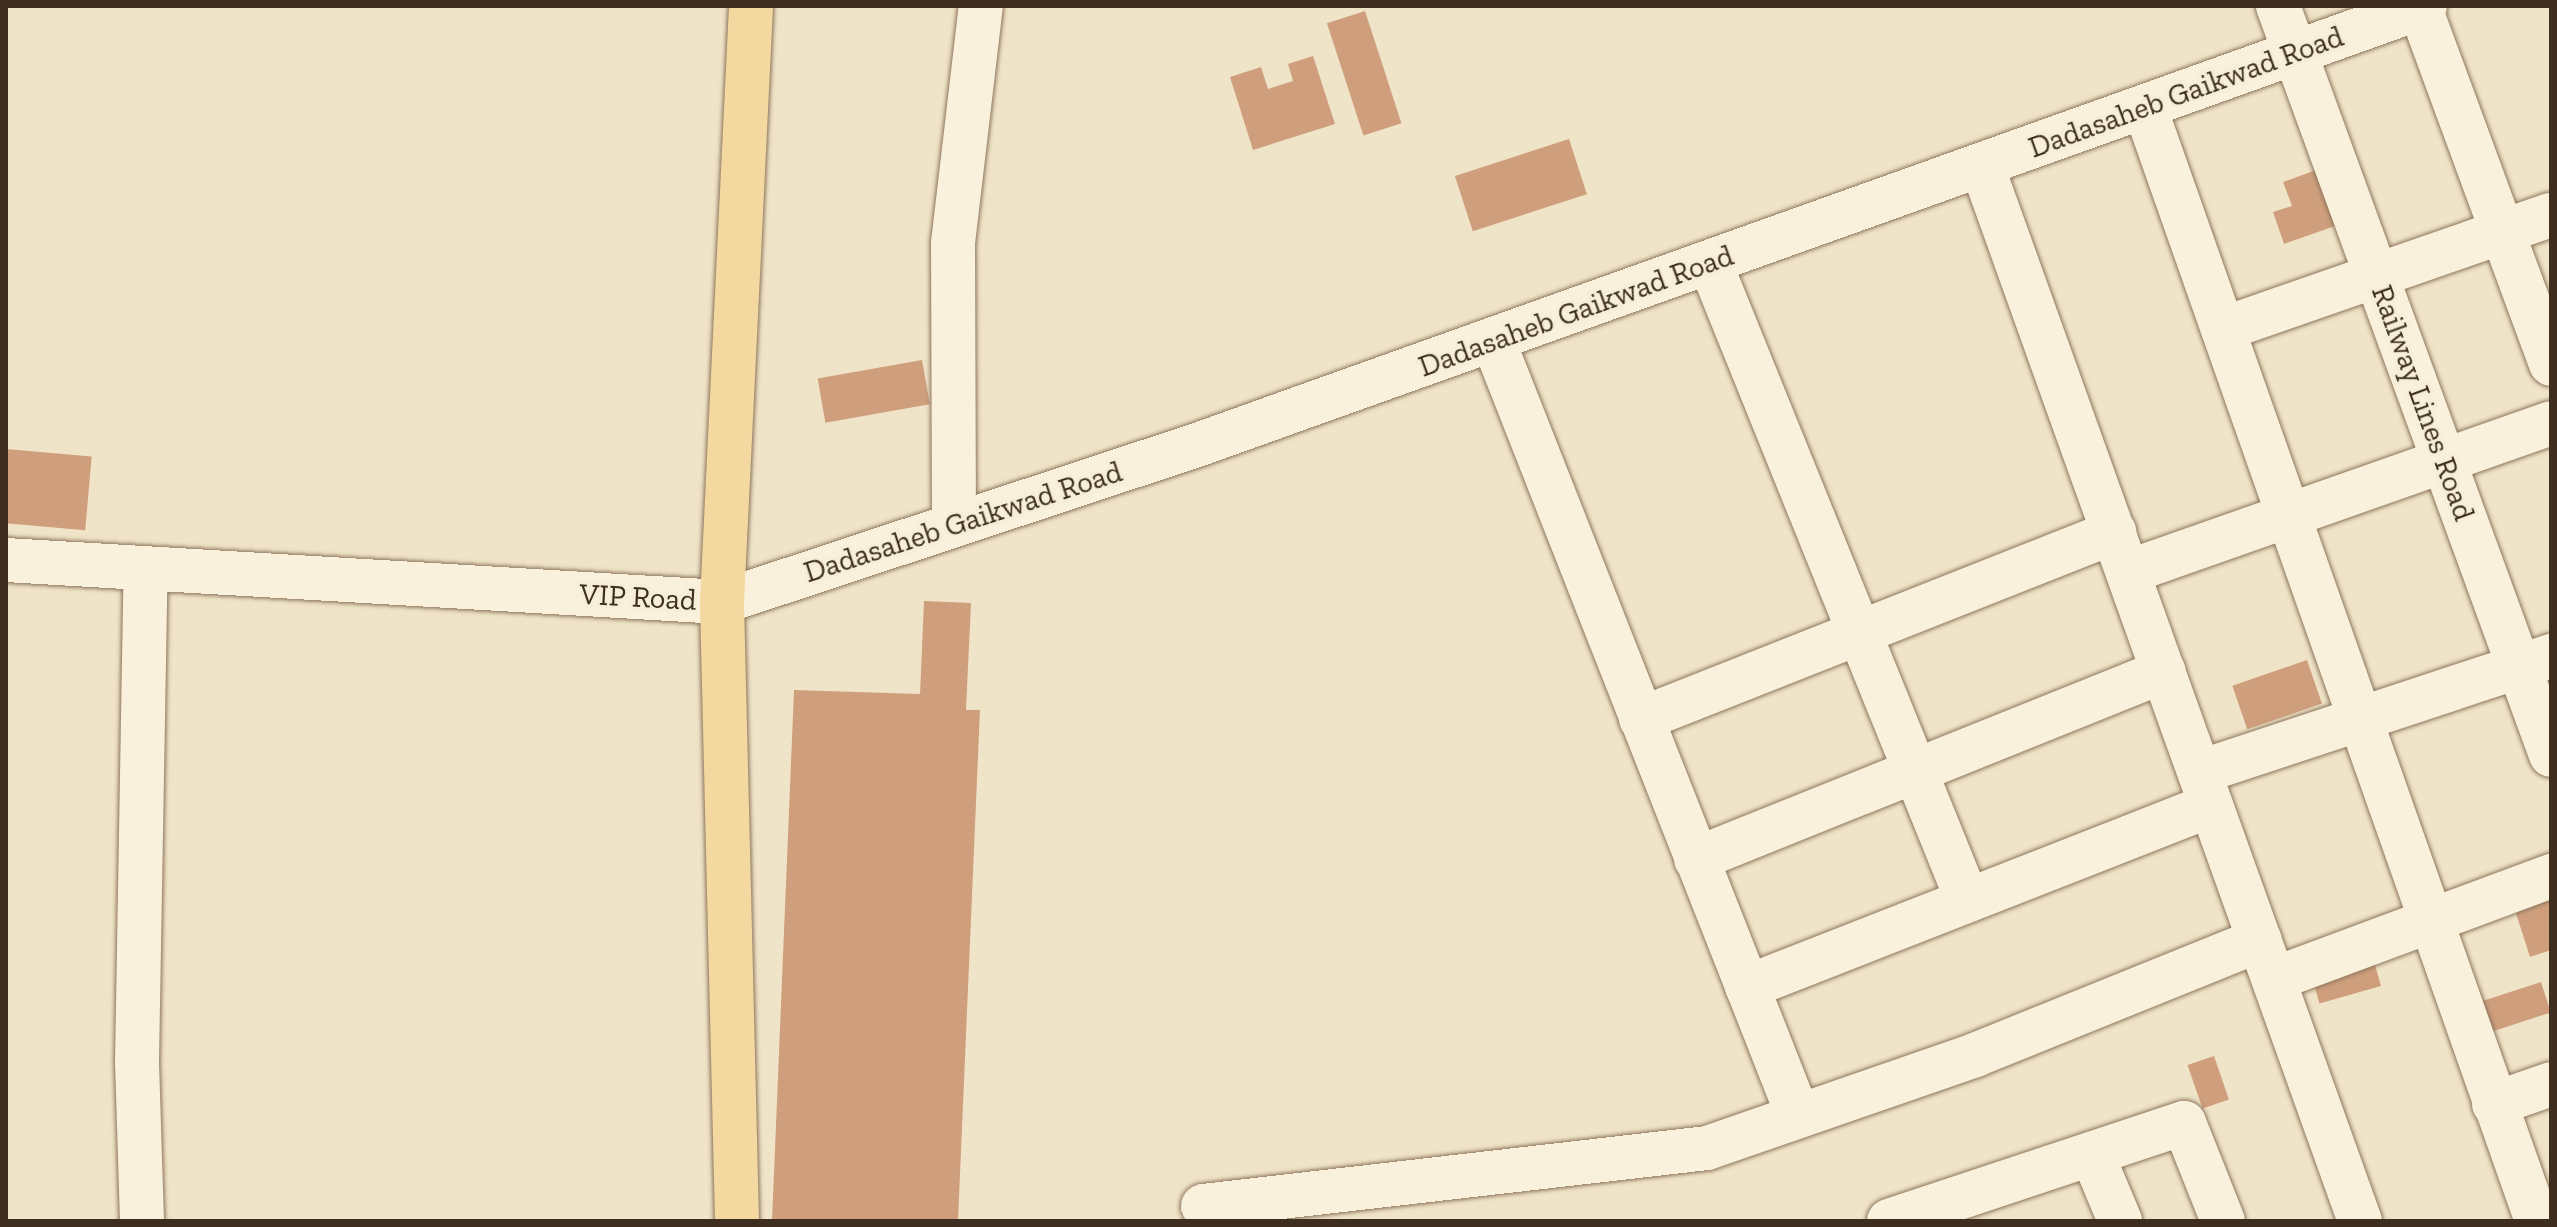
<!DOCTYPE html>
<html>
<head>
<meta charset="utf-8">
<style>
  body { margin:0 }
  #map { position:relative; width:2557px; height:1227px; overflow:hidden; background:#f0e4c8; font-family:"Zilla Slab",serif }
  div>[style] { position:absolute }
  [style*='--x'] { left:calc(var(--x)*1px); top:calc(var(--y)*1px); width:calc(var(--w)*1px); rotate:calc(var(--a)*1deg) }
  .building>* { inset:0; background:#cf9f7d; transform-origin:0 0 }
  .roads { filter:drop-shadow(0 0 2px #8d765c) drop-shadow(0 0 2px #8d765c) }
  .minor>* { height:44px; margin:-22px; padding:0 22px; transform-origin:22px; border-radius:22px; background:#faf1dc }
  .major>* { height:44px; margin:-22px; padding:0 22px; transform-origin:22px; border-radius:22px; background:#f3d9a0 }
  span { translate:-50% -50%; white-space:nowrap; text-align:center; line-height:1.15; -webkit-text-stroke:7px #f7eed8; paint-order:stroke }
  .street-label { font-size:30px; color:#3d2e20 }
  .frame { position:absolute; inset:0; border:8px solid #3d2e20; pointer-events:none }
</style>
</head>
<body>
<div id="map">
  <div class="building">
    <div style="left:1365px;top:11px;width:118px;height:40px;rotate:72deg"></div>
    <div style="clip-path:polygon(1313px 56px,1335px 124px,1253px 150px,1230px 77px,1261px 67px,1268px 89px,1293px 81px,1288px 64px)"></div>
    <div style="left:1569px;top:139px;width:58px;height:120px;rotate:72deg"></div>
    <div style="clip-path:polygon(2316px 170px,2335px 226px,2284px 244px,2273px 212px,2292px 206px,2283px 182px)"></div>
    <div style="left:922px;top:360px;width:45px;height:106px;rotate:80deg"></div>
    <div style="left:6px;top:449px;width:86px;height:74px;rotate:5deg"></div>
    <div style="clip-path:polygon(924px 601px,971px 603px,966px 710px,980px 710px,958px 1221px,772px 1221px,794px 690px,920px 694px)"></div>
    <div style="left:2307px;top:660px;width:46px;height:79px;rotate:71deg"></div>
    <div style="clip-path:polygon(2551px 897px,2551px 950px,2530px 957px,2512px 901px)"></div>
    <div style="left:2373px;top:958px;width:29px;height:64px;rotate:74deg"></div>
    <div style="left:2541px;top:982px;width:32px;height:64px;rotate:72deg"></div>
    <div style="left:2214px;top:1056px;width:46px;height:28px;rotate:71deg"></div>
  </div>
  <div class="roads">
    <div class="minor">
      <div style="--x:2278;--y:6;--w:797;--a:69.97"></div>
      <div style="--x:2420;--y:8;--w:379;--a:69.8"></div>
      <div style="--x:2145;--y:108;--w:1180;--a:70.6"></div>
      <div style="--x:1982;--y:166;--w:1121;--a:70.29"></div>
      <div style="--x:1710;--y:263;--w:686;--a:68"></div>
      <div style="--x:2223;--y:329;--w:347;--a:-19.2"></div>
      <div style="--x:1493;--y:340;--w:831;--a:68.53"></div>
      <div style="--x:954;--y:525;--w:282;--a:-90.2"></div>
      <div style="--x:953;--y:243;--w:239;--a:-83.3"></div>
      <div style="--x:6;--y:560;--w:717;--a:3.36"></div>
      <div style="--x:722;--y:602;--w:500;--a:-18.29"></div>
      <div style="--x:1197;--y:445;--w:1304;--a:-19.67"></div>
      <div style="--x:2128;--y:572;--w:448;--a:-19.4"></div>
      <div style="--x:1641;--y:719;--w:509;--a:-21.57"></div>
      <div style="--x:2200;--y:772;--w:370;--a:-18.3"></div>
      <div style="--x:1696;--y:859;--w:504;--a:-21.89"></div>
      <div style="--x:2274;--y:979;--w:296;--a:-20.4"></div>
      <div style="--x:1747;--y:987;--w:498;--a:-21.4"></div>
      <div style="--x:2494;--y:1104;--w:60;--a:-19.3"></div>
      <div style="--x:2092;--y:1154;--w:73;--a:67.3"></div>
      <div style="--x:1203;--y:1206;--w:507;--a:-6.56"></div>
      <div style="--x:1707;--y:1148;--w:284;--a:-19.1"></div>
      <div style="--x:1975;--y:1055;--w:307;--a:-22"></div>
      <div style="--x:142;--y:1221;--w:159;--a:-91.8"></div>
      <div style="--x:137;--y:1062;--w:494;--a:-89"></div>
      <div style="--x:1889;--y:1221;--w:311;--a:-18.4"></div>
      <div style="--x:2184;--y:1123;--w:105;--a:68.3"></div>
    </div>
    <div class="major">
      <div style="--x:737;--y:1221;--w:619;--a:-91.39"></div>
      <div style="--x:722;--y:602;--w:597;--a:-87.21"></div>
    </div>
  </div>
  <div class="street-label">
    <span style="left:2186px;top:92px;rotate:-20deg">Dadasaheb Gaikwad Road</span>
    <span style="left:1576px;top:311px;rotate:-20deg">Dadasaheb Gaikwad Road</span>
    <span style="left:2423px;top:403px;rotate:70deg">Railway Lines Road</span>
    <span style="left:963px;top:522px;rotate:-18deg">Dadasaheb Gaikwad Road</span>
    <span style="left:638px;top:597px;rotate:3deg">VIP Road</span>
  </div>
  <div class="frame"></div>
</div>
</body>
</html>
